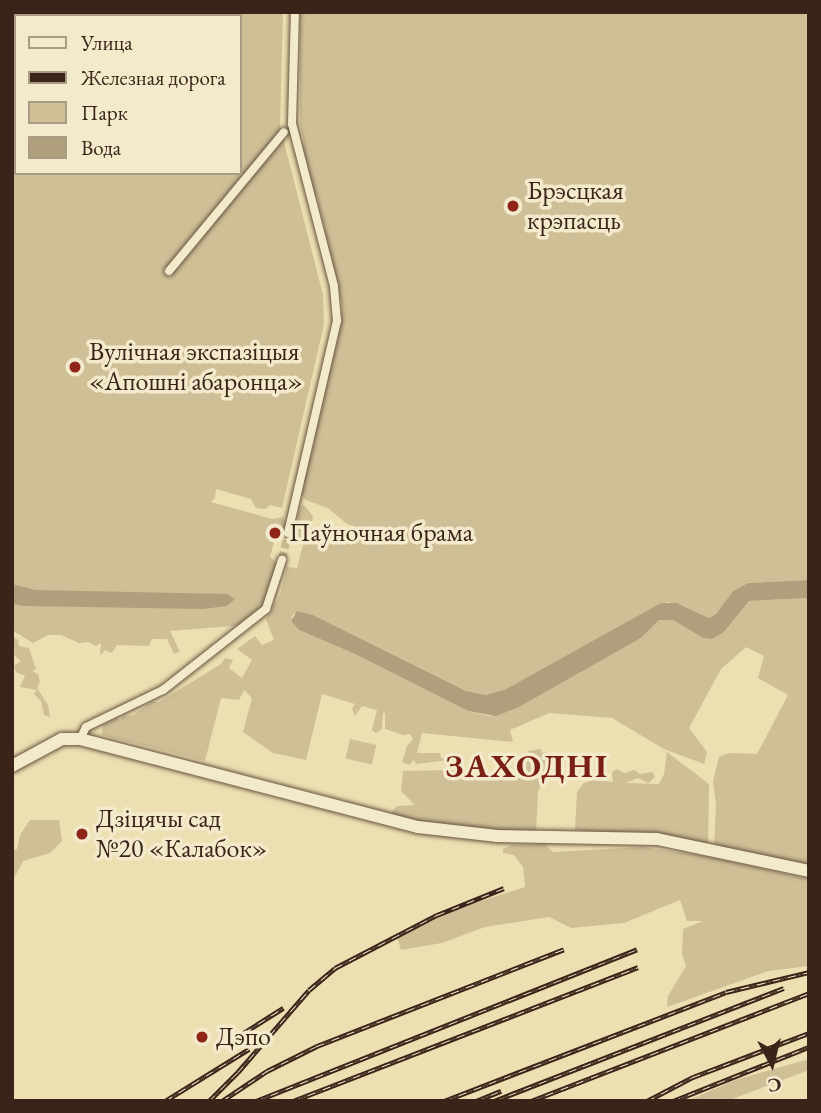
<!DOCTYPE html>
<html>
<head>
<meta charset="utf-8">
<style>
  body { margin:0 }
  #map { position:relative; width:821px; height:1113px; overflow:hidden; background:#ecdfb1; font-family:"EB Garamond",serif }
  div>[style] { position:absolute }
  [style*='--x'] { left:calc(var(--x)*1px); top:calc(var(--y)*1px); width:calc(var(--w)*1px); rotate:calc(var(--a)*1deg) }
  .green>* { inset:0; background:#cebf97; transform-origin:0 0 }
  .water>* { inset:0; background:#af9f7d }
  .street-tunnel>* { height:8px; margin-top:-4px; transform-origin:0; background:repeating-linear-gradient(90deg,#c8ba93 0 8px,transparent 0 12px) }
  .roads { filter:drop-shadow(0 0 2px #66533f) drop-shadow(0 0 2px #66533f) }
  .street>* { height:8px; margin:-4px; padding:0 4px; transform-origin:4px; border-radius:4px; background:#f3eacc }
  .secondary>* { height:12px; margin:-6px; padding:0 6px; transform-origin:6px; border-radius:6px; background:#f3eacc }
  .rail>* { height:5px; margin-top:-2.5px; transform-origin:0; background:repeating-linear-gradient(90deg,#f3eacc 0 8px,#3a2419 0 16px); box-sizing:border-box; border-block:2px solid #3a2419 }
  .dots>* { width:19px; height:19px; translate:-50% -50%; box-sizing:border-box; border:4px solid #f3eacc; border-radius:50% }
  span { translate:-50% -50%; white-space:nowrap; text-align:center; line-height:1.15; -webkit-text-stroke:7px #f3eacc; paint-order:stroke }
  .poi-label { font-size:26px; color:#3a2419 }
  .left { translate:0 -50%; text-align:left }
  .district-label { font-size:33px; color:#7a1f14; font-weight:700; letter-spacing:2px }
  .frame { position:absolute; inset:0; border:14px solid #3a2419; pointer-events:none }
  .legend { position:absolute; left:14px; top:14px; width:228px; height:161px; box-sizing:border-box; background:#f3eacc; border:2px solid #a99b84; margin:0; padding:9px 12px; list-style:none; font-size:21px; color:#3a2419 }
  .legend li { display:flex; align-items:center; gap:14px; height:35px }
  .legend b { width:35px; border:2px solid #a99b84 }
  .north { position:absolute; left:737px; top:1029px; width:70px; height:70px; -webkit-text-stroke:5px #f3eacc; paint-order:stroke; rotate:173deg; font-size:19px; font-weight:700; line-height:28px; text-align:center; color:#3a2419 }
  .north::after { content:''; display:block; margin:auto; width:24px; height:32px; background:#3a2419; clip-path:polygon(50% 0,100% 100%,50% 72%,0 100%) }
</style>
</head>
<body>
<div id="map">
  <div class="green">
    <div style="clip-path:polygon(evenodd,12px 12px,283px 12px,280px 126px,323px 295px,324px 324px,282px 508px,270px 505px,266px 509px,256px 508px,251px 499px,216px 489px,215px 498px,211px 502px,272px 519px,283px 517px,286px 524px,284px 532px,275px 538px,270px 557px,277px 563px,271px 589px,255px 617px,245px 625px,170px 631px,180px 652px,174px 654px,167px 639px,152px 639px,149px 646px,117px 645px,112px 653px,105px 650px,100px 656px,101px 643px,96px 646px,89px 642px,79px 643px,61px 635px,48px 635px,33px 643px,12px 630px,12px 12px,16px 16px,240px 16px,240px 173px,16px 173px,16px 16px)"></div>
    <div style="clip-path:polygon(300px 12px,809px 12px,809px 580px,748px 583px,733px 591px,716px 614px,709px 618px,682px 605px,667px 602px,506px 689px,486px 695px,466px 691px,313px 615px,293px 614px,291px 621px,299px 630px,355px 654px,468px 711px,490px 716px,510px 711px,641px 638px,659px 620px,673px 620px,703px 638px,712px 639px,724px 632px,749px 601px,809px 598px,809px 867px,714px 847px,716px 804px,713px 781px,719px 757px,729px 753px,757px 754px,788px 695px,758px 678px,764px 656px,746px 647px,721px 669px,689px 728px,707px 752px,704px 764px,664px 749px,612px 718px,549px 713px,510px 730px,513px 742px,422px 733px,417px 753px,440px 753px,441px 758px,449px 760px,416px 764px,414px 760px,409px 765px,402px 762px,407px 746px,413px 739px,410px 734px,403px 735px,385px 729px,385px 713px,383px 713px,382px 729px,376px 733px,372px 730px,377px 710px,362px 706px,355px 716px,352px 709px,355px 704px,322px 694px,306px 760px,273px 753px,243px 732px,252px 698px,244px 690px,239px 700px,221px 698px,205px 761px,102px 735px,103px 725px,117px 718px,120px 720px,123px 716px,133px 715px,152px 702px,159px 702px,221px 664px,225px 658px,233px 660px,229px 668px,242px 678px,252px 660px,237px 649px,255px 636px,262px 645px,274px 640px,266px 619px,280px 595px,287px 567px,297px 568px,303px 545px,294px 534px,301px 506px,304px 505px,313px 516px,311px 528px,373px 542px,374px 532px,347px 524px,328px 508px,306px 500px,301px 494px,342px 319px,342px 304px,317px 196px,311px 195px,304px 165px,308px 162px,301px 155px,304px 142px,300px 126px)"></div>
    <div style="clip-path:polygon(12px 636px,18px 640px,19px 646px,29px 648px,36px 669px,32px 671px,38px 674px,40px 682px,37px 688px,48px 705px,50px 717px,44px 715px,41px 701px,34px 694px,37px 690px,20px 687px,25px 676px,16px 672px,14px 666px,21px 661px,14px 655px,15px 649px,12px 651px)"></div>
    <div style="left:350px;top:739px;width:27px;height:20px;rotate:13deg"></div>
    <div style="clip-path:polygon(541px 749px,541px 753px,547px 752px,550px 760px,538px 793px,536px 833px,482px 831px,394px 817px,391px 813px,397px 806px,415px 805px,401px 791px,403px 771px,452px 770px,525px 777px,528px 751px)"></div>
    <div style="clip-path:polygon(667px 752px,709px 784px,708px 846px,575px 830px,577px 792px,584px 783px,593px 780px,613px 782px,612px 772px,617px 769px,624px 773px,634px 770px,640px 774px,653px 772px,655px 777px,648px 783px,638px 778px,625px 783px,659px 784px,664px 774px)"></div>
    <div style="clip-path:polygon(30px 820px,59px 820px,62px 841px,50px 853px,23px 861px,12px 882px,12px 851px,17px 849px,20px 835px)"></div>
    <div style="clip-path:polygon(545px 844px,553px 852px,643px 847px,710px 857px,809px 879px,809px 966px,768px 971px,667px 1007px,668px 996px,686px 966px,682px 954px,683px 929px,703px 921px,687px 921px,680px 900px,624px 923px,571px 928px,549px 917px,485px 927px,442px 943px,401px 950px,397px 937px,465px 906px,525px 887px,523px 867px,514px 855px,503px 853px,503px 849px,512px 845px)"></div>
    <div style="clip-path:polygon(809px 1059px,809px 1070px,727px 1101px,687px 1101px,735px 1080px)"></div>
  </div>
  <div class="water">
    <div style="clip-path:polygon(809px 580px,809px 598px,749px 601px,724px 632px,712px 639px,703px 638px,673px 620px,659px 620px,641px 638px,517px 708px,496px 716px,468px 711px,355px 654px,299px 630px,291px 621px,297px 611px,313px 615px,466px 691px,486px 695px,506px 689px,661px 603px,677px 603px,709px 618px,716px 614px,733px 591px,748px 583px)"></div>
    <div style="clip-path:polygon(12px 584px,35px 590px,227px 594px,235px 599px,227px 606px,203px 609px,25px 606px,12px 604px)"></div>
  </div>
  <div class="street-tunnel">
    <div style="--x:282;--y:560;--w:28;--a:-77"></div>
  </div>
  <div class="roads">
    <div class="street">
      <div style="--x:169;--y:271;--w:180;--a:-50.4"></div>
      <div style="--x:288;--y:533;--w:218;--a:-77"></div>
      <div style="--x:337;--y:321;--w:35;--a:-95"></div>
      <div style="--x:334;--y:286;--w:167;--a:-104.5"></div>
      <div style="--x:292;--y:124;--w:112;--a:-88.5"></div>
      <div style="--x:80;--y:739;--w:13;--a:-63"></div>
      <div style="--x:86;--y:727;--w:85;--a:-25.7"></div>
      <div style="--x:163;--y:690;--w:131;--a:-38.2"></div>
      <div style="--x:266;--y:609;--w:52;--a:-71.9"></div>
    </div>
    <div class="secondary">
      <div style="--x:12;--y:766;--w:57;--a:-28.4"></div>
      <div style="--x:62;--y:739;--w:18;--a:0"></div>
      <div style="--x:80;--y:739;--w:349;--a:14.6"></div>
      <div style="--x:418;--y:827;--w:80;--a:6.5"></div>
      <div style="--x:497;--y:836;--w:160;--a:1.1"></div>
      <div style="--x:657;--y:839;--w:155;--a:11.9"></div>
    </div>
  </div>
  <div class="rail">
    <div style="--x:231;--y:1041;--w:62;--a:-32.4"></div>
    <div style="--x:165;--y:1101;--w:99;--a:-31.8"></div>
    <div style="--x:209;--y:1101;--w:41;--a:-45"></div>
    <div style="--x:238;--y:1072;--w:108;--a:-49.1"></div>
    <div style="--x:309;--y:990;--w:34;--a:-40"></div>
    <div style="--x:335;--y:968;--w:115;--a:-27.5"></div>
    <div style="--x:437;--y:915;--w:72;--a:-21.9"></div>
    <div style="--x:222;--y:1101;--w:54;--a:-33.7"></div>
    <div style="--x:267;--y:1071;--w:56;--a:-26.6"></div>
    <div style="--x:317;--y:1046;--w:265;--a:-21.4"></div>
    <div style="--x:256;--y:1101;--w:410;--a:-21.7"></div>
    <div style="--x:293;--y:1101;--w:370;--a:-21.2"></div>
    <div style="--x:444;--y:1101;--w:302;--a:-21.1"></div>
    <div style="--x:726;--y:992;--w:85;--a:-13.5"></div>
    <div style="--x:476;--y:1101;--w:27;--a:-22"></div>
    <div style="--x:494;--y:1101;--w:311;--a:-21.3"></div>
    <div style="--x:531;--y:1101;--w:298;--a:-21.2"></div>
    <div style="--x:647;--y:1101;--w:52;--a:-27.6"></div>
    <div style="--x:693;--y:1077;--w:124;--a:-20.8"></div>
    <div style="--x:673;--y:1101;--w:146;--a:-21.7"></div>
  </div>
  <div class="dots">
    <div style="left:513px;top:206px;background:#8f2418"></div>
    <div style="left:75px;top:367px;background:#8f2418"></div>
    <div style="left:275px;top:533px;background:#8f2418"></div>
    <div style="left:82px;top:834px;background:#8f2418"></div>
    <div style="left:202px;top:1037px;background:#8f2418"></div>
  </div>
  <div class="poi-label">
    <span class="left" style="left:527px;top:206px">Брэсцкая<br>крэпасць</span>
    <span class="left" style="left:89px;top:367px">Вулічная экспазіцыя<br>«Апошні абаронца»</span>
    <span class="left" style="left:289px;top:533px">Паўночная брама</span>
    <span class="left" style="left:96px;top:834px">Дзіцячы сад<br>№20 «Калабок»</span>
    <span class="left" style="left:216px;top:1037px">Дэпо</span>
  </div>
  <div class="district-label">
    <span style="left:527px;top:766px">ЗАХОДНІ</span>
  </div>
  <div class="frame"></div>
  <ul class="legend">
  <li><b style="height:9px;background:#f3eacc"></b>Улица</li>
  <li><b style="height:9px;background:#3a2419"></b>Железная дорога</li>
  <li><b style="height:19px;background:#cebf97"></b>Парк</li>
  <li><b style="height:19px;background:#af9f7d"></b>Вода</li>
  </ul>
  <div class="north">С</div>
</div>
</body>
</html>
